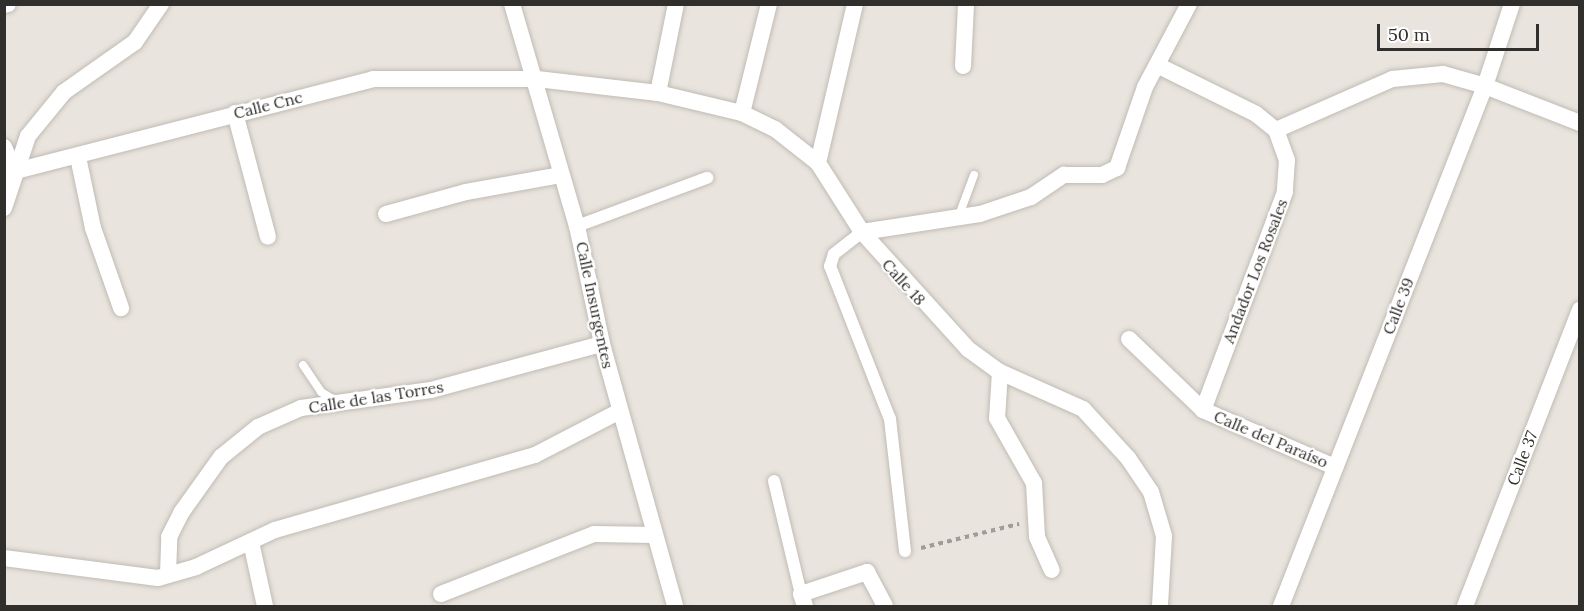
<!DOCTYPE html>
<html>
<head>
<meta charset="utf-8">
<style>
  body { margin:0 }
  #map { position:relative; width:1584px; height:611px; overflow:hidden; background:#e9e4dd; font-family:Lora,serif }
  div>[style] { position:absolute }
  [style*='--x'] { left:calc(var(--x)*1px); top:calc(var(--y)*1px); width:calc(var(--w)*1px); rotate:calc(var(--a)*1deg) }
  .path>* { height:4px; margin-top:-2px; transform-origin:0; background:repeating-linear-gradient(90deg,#a09d98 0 4.5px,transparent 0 9px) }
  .roads { filter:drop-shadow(0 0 2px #c0bbb4) drop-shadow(0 0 2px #c0bbb4) }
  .service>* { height:8px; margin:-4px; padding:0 4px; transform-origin:4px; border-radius:4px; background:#fff }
  .pedestrian>* { height:12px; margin:-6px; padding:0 6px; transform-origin:6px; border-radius:6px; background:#fff }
  .minor>* { height:16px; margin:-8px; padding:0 8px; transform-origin:8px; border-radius:8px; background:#fff }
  span { translate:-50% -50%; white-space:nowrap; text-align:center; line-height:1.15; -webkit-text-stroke:4.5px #fff; paint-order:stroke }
  .street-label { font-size:16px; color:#302f2c }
  .frame { position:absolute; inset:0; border:6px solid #302f2c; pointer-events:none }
  .scale { position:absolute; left:1377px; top:24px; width:162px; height:27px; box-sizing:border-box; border:3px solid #302f2c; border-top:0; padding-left:8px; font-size:18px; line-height:21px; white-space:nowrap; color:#302f2c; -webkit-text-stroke:4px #fff; paint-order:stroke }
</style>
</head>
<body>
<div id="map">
  <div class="path">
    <div style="--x:921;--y:548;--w:101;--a:-13.8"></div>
  </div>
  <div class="roads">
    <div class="service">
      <div style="--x:958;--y:218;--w:46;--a:-69.6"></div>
      <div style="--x:303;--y:365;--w:32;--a:56"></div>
      <div style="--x:321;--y:392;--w:17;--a:31"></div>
    </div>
    <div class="pedestrian">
      <div style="--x:577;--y:226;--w:139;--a:-20.3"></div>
      <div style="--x:862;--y:232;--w:36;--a:142"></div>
      <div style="--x:834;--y:254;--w:13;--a:108"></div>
      <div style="--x:830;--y:266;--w:164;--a:68.6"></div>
      <div style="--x:890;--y:419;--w:133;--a:83.5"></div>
      <div style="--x:774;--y:481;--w:116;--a:76.6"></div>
    </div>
    <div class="minor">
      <div style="--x:512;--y:4;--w:231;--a:73.7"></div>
      <div style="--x:577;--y:226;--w:121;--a:78"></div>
      <div style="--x:602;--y:344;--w:272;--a:74.4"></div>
      <div style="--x:4;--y:5;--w:4;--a:-14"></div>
      <div style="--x:1157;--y:65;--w:110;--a:26.3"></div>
      <div style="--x:1256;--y:114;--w:26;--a:39"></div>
      <div style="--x:1276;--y:130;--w:32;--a:70"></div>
      <div style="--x:1287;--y:160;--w:32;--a:94"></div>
      <div style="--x:1285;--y:192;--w:233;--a:110.6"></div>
      <div style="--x:963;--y:66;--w:62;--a:-87.2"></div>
      <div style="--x:658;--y:93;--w:91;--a:-78.6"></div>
      <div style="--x:235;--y:113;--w:128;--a:75.1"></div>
      <div style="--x:742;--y:113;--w:112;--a:-76.1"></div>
      <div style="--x:1276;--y:130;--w:127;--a:-23.7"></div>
      <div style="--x:1392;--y:79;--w:51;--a:-5.6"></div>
      <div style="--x:1443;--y:74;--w:44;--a:15.9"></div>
      <div style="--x:1485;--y:86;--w:102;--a:21.3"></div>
      <div style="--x:4;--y:147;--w:28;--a:67"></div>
      <div style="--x:78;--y:157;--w:73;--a:78.1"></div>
      <div style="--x:93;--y:228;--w:85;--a:70.7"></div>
      <div style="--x:818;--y:163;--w:163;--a:-76.9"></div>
      <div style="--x:4;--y:174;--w:381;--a:-14.4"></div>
      <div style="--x:373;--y:79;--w:164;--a:0"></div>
      <div style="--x:537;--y:79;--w:122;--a:6.6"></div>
      <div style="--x:658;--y:93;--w:86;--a:13.4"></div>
      <div style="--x:742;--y:113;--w:37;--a:26"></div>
      <div style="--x:775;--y:129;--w:55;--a:38.3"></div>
      <div style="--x:818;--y:163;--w:82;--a:57.5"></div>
      <div style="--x:862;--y:232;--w:158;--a:47.8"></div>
      <div style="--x:968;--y:349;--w:39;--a:36"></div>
      <div style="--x:1000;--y:372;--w:91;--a:24"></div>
      <div style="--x:1083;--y:409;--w:67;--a:47.4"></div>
      <div style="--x:1128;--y:458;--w:41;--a:55.9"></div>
      <div style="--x:1151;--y:492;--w:46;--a:73.5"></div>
      <div style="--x:1164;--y:536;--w:70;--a:93.3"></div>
      <div style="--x:4;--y:208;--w:76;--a:-71.6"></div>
      <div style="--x:28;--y:136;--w:57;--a:-50.7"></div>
      <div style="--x:64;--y:92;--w:87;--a:-35.2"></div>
      <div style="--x:135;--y:42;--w:46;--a:-55.6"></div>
      <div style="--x:386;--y:214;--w:83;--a:-15.4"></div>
      <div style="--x:466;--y:192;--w:97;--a:-10.1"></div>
      <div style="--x:862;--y:232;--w:119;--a:-8.7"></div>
      <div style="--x:980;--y:214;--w:54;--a:-18.4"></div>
      <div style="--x:1031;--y:197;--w:40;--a:-34"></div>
      <div style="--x:1064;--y:175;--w:38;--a:0"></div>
      <div style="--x:1102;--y:175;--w:17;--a:-25"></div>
      <div style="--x:1117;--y:168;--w:86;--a:-70.9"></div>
      <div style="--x:1145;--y:87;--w:94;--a:-62.1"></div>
      <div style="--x:1129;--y:339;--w:103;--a:43.8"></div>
      <div style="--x:1203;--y:410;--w:144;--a:23.4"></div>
      <div style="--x:1000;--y:372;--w:46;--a:93.7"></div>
      <div style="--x:997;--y:418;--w:75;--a:60.4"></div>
      <div style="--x:1034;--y:483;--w:54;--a:86.8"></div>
      <div style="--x:1037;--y:537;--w:36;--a:66"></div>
      <div style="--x:251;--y:542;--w:66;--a:77.7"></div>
      <div style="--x:4;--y:558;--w:155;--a:7.4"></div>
      <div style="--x:158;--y:578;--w:40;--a:-16"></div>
      <div style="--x:196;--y:567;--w:87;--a:-25.1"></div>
      <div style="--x:275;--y:530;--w:271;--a:-16.1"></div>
      <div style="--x:535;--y:455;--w:96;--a:-27.4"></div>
      <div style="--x:168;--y:575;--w:38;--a:-88"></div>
      <div style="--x:169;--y:537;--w:27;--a:-63"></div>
      <div style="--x:181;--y:513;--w:69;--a:-54.5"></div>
      <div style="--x:221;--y:457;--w:48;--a:-39"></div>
      <div style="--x:258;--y:427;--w:47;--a:-23.8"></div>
      <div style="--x:301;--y:408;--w:131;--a:-7.9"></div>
      <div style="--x:431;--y:390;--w:177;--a:-15.1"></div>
      <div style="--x:441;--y:594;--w:164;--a:-21.4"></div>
      <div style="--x:594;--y:534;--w:61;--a:0.9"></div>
      <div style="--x:805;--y:606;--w:13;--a:-108"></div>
      <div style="--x:801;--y:594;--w:70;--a:-18.4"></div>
      <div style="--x:867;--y:572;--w:38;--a:62"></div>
      <div style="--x:1281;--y:606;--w:559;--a:-68.58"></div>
      <div style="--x:1485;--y:86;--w:86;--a:-71.8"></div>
      <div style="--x:1465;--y:606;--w:318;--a:-68.8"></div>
    </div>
  </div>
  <div class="street-label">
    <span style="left:268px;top:105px;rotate:-14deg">Calle Cnc</span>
    <span style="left:1255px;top:271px;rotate:-69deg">Andador Los Rosales</span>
    <span style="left:904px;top:282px;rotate:48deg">Calle 18</span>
    <span style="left:595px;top:305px;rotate:78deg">Calle Insurgentes</span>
    <span style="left:1398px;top:306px;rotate:-69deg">Calle 39</span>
    <span style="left:376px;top:397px;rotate:-9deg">Calle de las Torres</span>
    <span style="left:1271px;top:439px;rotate:23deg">Calle del Paraíso</span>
    <span style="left:1522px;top:458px;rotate:-69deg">Calle 37</span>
  </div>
  <div class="frame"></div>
  <div class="scale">50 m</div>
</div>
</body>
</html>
